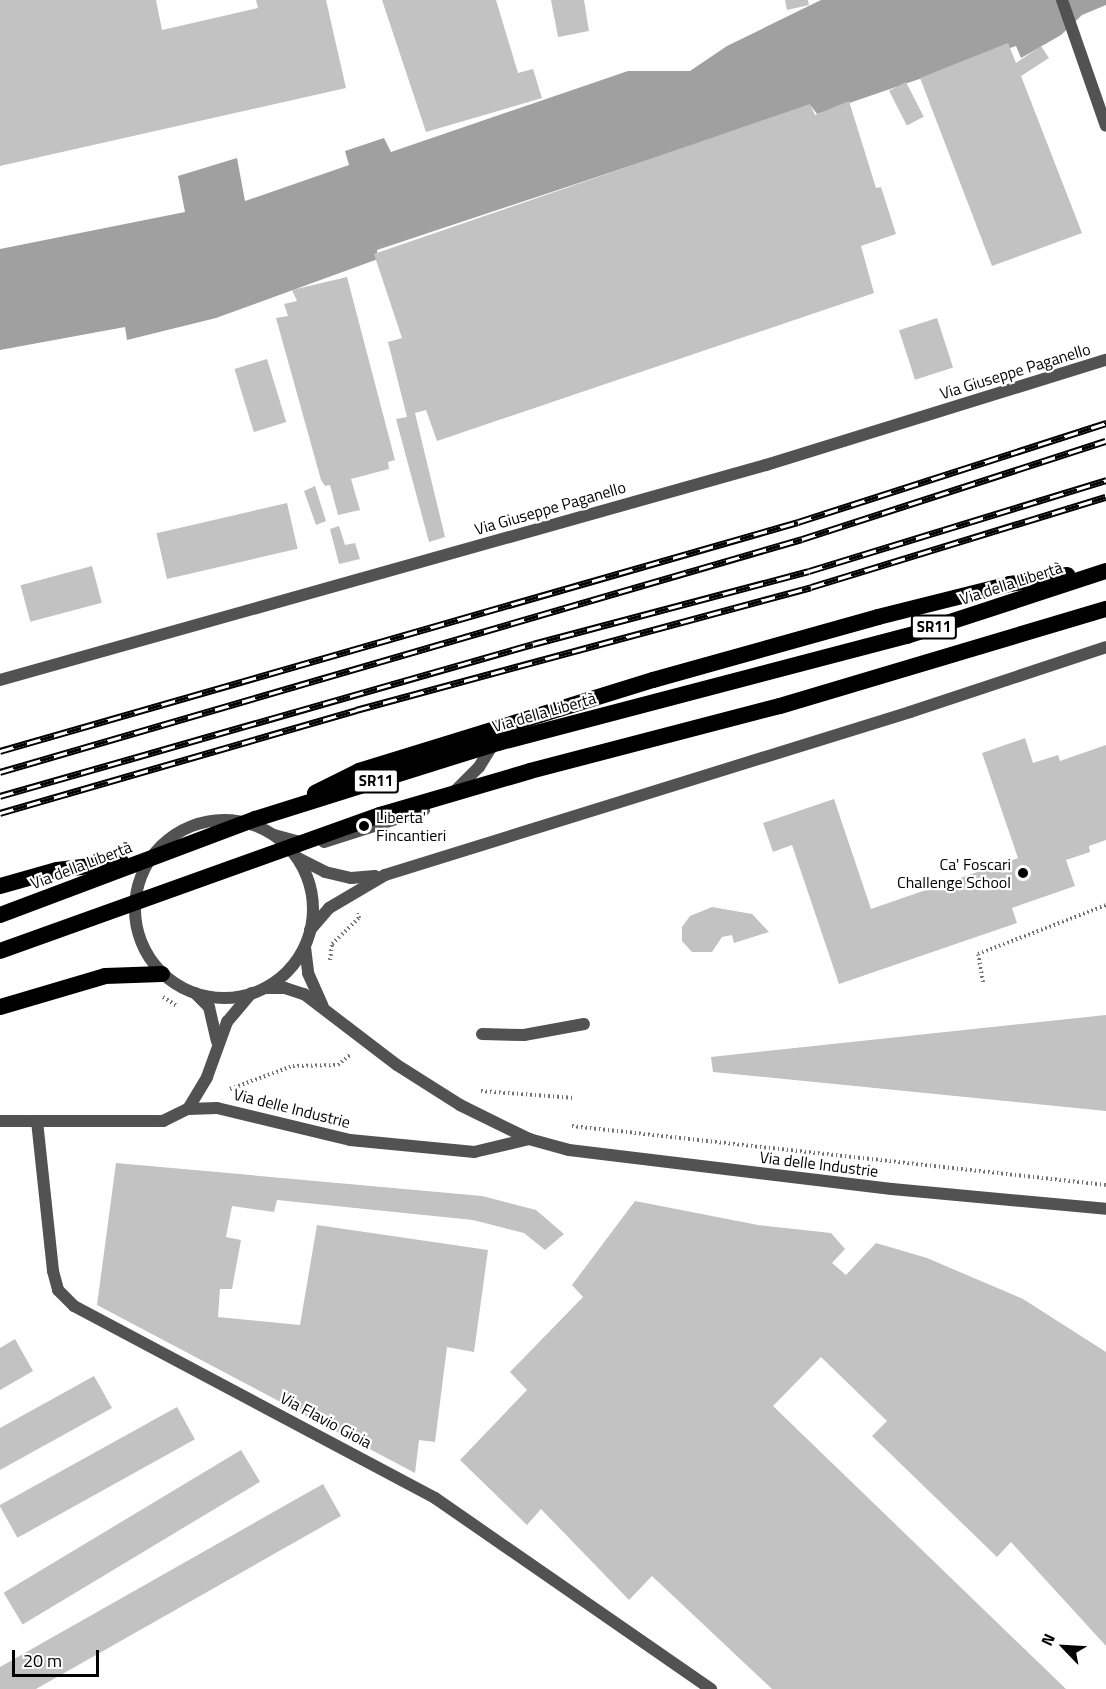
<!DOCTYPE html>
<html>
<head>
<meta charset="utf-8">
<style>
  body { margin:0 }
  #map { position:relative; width:1106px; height:1689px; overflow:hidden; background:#fff; font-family:"Titillium Web",sans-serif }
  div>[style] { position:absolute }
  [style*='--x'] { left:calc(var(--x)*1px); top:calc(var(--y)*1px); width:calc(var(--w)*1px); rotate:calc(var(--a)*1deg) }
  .water>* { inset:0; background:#a0a0a0 }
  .building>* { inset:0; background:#c2c2c2; transform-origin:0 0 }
  .path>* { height:4px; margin-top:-2px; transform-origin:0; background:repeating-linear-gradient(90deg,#747474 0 1.5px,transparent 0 4.5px) }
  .service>* { height:12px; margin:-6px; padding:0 6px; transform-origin:6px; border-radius:6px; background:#525252 }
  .minor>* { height:12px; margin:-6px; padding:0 6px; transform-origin:6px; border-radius:6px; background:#525252 }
  .tertiary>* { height:12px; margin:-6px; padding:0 6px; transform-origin:6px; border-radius:6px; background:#525252 }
  .tertiary>.ring { margin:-6px; padding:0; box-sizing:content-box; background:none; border:12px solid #525252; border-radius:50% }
  .trunk>* { height:16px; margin:-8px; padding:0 8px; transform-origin:8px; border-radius:8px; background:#000 }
  .rail>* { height:7px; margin-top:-3.5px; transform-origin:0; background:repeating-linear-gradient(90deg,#fff 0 14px,#000 0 28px); box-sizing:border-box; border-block:2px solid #000 }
  .dots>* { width:16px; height:16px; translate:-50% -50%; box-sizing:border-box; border:3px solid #fff; border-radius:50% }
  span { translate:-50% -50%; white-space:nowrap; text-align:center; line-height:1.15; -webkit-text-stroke:4.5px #fff; paint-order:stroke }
  .shield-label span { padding:2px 4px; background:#fff; border:2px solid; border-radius:4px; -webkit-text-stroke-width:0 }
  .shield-label { font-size:15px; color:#000; font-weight:700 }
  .street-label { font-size:16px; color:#000 }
  .poi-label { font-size:16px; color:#000 }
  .left { translate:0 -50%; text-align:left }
  .right { translate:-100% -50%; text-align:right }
  .north { position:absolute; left:1034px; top:1617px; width:60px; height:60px; -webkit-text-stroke:4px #fff; paint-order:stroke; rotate:295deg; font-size:16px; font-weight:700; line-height:24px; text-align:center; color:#000 }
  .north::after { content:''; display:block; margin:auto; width:21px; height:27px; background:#000; clip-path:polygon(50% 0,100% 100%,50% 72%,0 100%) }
  .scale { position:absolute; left:12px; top:1650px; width:87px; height:27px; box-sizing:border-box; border:3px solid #000; border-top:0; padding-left:8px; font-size:18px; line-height:21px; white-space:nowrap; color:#000; -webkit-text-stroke:4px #fff; paint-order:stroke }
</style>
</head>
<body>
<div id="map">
  <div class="water">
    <div style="clip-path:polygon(821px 0,1106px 0,1106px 5px,1082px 15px,1061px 35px,1021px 58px,1016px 46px,817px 114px,811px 106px,377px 250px,378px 259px,216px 318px,127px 340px,125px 327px,0 350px,0 249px,185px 212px,178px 176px,237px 158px,245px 201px,349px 165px,345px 151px,384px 138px,391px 152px,628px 71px,690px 71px,727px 46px)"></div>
  </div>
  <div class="building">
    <div style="clip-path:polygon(0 0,156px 0,162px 30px,258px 8px,256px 0,326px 0,346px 88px,0 166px)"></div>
    <div style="clip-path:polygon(382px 0,496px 0,518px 73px,533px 69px,542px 98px,426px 132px)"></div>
    <div style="clip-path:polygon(551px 0,584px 0,589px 31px,558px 37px)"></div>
    <div style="clip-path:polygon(785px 0,808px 0,809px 5px,787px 10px)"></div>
    <div style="clip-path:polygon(1008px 43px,1016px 63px,1041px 46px,1049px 58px,1021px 76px,1082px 233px,992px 266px,920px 78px)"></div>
    <div style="left:906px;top:82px;width:39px;height:19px;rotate:63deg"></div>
    <div style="clip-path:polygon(849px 101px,876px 188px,881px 187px,896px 234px,861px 246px,874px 293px,437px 441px,426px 410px,415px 413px,445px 537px,429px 542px,396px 419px,407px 417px,388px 342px,402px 338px,374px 254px,810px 104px,815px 115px)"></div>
    <div style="clip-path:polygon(347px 277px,395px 460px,388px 462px,389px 469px,351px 479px,360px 510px,338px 515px,330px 485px,325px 486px,321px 480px,276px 318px,288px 316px,284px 304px,297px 301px,292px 290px)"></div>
    <div style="left:937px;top:318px;width:52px;height:40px;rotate:72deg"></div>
    <div style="left:267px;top:359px;width:66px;height:34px;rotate:73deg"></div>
    <div style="clip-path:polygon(315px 486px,326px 521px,316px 525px,304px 491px)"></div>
    <div style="left:287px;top:503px;width:47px;height:134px;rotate:77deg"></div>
    <div style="clip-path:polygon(339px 526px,345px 545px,355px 543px,360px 559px,339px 564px,330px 529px)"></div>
    <div style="left:92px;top:566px;width:38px;height:74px;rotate:75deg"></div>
    <div style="clip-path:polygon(1025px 738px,1033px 763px,1058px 755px,1060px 761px,1106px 745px,1106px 840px,1089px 846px,1090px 852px,1066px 860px,1075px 886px,1012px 908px,1017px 923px,839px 984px,792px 845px,773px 852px,763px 823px,834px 799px,871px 909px,1018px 858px,982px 753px)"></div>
    <div style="clip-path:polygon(712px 907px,752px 914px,769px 932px,734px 943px,732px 935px,722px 937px,712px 952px,692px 952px,682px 941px,682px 927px,690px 916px)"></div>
    <div style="clip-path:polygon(1106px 1015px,1106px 1111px,713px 1072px,711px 1057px)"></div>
    <div style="clip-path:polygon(116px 1163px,482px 1196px,536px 1210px,564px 1234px,545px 1250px,524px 1233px,473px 1220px,277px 1200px,274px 1212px,232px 1206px,226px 1237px,241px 1240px,232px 1289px,220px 1289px,218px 1317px,300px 1325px,317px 1225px,488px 1250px,474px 1352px,447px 1347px,435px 1442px,419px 1440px,415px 1473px,97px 1305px)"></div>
    <div style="clip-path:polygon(635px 1201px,758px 1225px,831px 1233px,845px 1249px,832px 1263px,846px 1275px,876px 1243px,927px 1258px,1023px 1299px,1106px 1352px,1106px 1646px,1011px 1542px,997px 1557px,872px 1436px,887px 1421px,821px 1357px,773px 1406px,1066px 1689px,772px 1689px,652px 1576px,629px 1600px,541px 1509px,527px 1525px,460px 1460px,527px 1390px,510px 1372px,583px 1297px,572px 1285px)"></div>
    <div style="clip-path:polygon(15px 1339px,33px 1371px,0 1390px,0 1348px)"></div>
    <div style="clip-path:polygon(94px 1376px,112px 1408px,0 1470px,0 1428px)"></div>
    <div style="left:177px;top:1407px;width:37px;height:203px;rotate:61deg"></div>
    <div style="left:241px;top:1450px;width:37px;height:277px;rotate:59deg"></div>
    <div style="clip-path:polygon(323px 1484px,341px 1516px,36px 1689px,0 1689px,0 1667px)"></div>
  </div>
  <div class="path">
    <div style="--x:330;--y:960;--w:16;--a:-83"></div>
    <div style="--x:332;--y:944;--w:37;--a:-44"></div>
    <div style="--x:359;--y:918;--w:5;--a:-101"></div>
    <div style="--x:983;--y:982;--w:28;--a:-100"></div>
    <div style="--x:978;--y:954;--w:137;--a:-20.9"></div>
    <div style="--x:163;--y:997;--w:17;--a:33"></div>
    <div style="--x:230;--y:1089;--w:67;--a:-20.1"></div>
    <div style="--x:293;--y:1066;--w:45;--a:-1.3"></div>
    <div style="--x:338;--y:1065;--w:16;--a:-40"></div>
    <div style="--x:481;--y:1091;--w:94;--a:4.3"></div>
    <div style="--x:572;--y:1126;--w:537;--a:6.3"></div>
  </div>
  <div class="service">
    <div style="--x:454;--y:792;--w:35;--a:-45"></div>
    <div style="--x:479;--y:767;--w:28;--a:-58"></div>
    <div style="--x:274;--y:835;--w:30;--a:15"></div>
    <div style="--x:324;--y:842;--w:105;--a:-17.7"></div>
    <div style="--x:482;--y:1034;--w:42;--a:1.4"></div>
    <div style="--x:524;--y:1035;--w:61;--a:-10.4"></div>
  </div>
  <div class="minor">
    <div style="--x:0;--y:680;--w:796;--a:-15.68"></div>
    <div style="--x:766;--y:465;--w:356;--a:-17.2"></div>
    <div style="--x:305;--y:947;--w:26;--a:83"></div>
    <div style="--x:308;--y:973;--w:36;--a:66"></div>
    <div style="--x:265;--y:988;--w:20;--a:0"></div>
    <div style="--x:285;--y:988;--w:20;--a:18"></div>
    <div style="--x:304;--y:994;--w:117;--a:37.4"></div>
    <div style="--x:397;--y:1065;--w:75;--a:32.4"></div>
    <div style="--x:460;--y:1105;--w:77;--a:26.2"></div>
    <div style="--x:529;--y:1139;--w:41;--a:15.4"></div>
    <div style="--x:569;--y:1150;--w:325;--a:6.9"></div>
    <div style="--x:892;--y:1189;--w:215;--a:5.3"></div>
    <div style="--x:195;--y:993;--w:20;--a:45"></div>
    <div style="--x:209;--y:1007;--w:35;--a:77"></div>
    <div style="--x:188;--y:1109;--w:37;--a:-59"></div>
    <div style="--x:207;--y:1077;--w:59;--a:-70"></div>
    <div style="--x:227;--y:1022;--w:38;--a:-50"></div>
    <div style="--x:0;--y:1121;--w:163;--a:0"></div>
    <div style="--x:163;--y:1121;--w:28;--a:-26"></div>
    <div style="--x:188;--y:1109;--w:29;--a:-2"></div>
    <div style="--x:217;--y:1108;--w:137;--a:13.5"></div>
    <div style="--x:350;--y:1140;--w:125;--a:5.5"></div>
    <div style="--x:474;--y:1152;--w:57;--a:-13.3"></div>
    <div style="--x:37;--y:1121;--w:151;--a:83.9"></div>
    <div style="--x:53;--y:1271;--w:20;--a:75"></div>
    <div style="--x:58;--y:1290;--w:23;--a:45"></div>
    <div style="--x:74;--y:1306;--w:409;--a:28"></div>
    <div style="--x:435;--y:1498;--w:336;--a:34.7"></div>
  </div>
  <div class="tertiary">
    <div style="--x:1062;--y:0;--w:133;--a:70.8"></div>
    <div class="ring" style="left:135px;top:820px;width:166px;height:166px"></div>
    <div style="--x:298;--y:858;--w:30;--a:27"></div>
    <div style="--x:325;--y:872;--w:27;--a:13"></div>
    <div style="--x:351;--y:878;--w:24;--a:-5"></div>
    <div style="--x:310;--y:930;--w:29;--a:-49"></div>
    <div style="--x:329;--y:908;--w:65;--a:-30.5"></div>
    <div style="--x:385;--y:875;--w:550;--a:-17.25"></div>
    <div style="--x:910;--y:712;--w:206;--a:-18.3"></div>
  </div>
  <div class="trunk">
    <div style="--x:315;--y:793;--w:49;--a:-26.6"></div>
    <div style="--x:359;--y:771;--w:308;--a:-17.2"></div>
    <div style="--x:653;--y:680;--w:234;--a:-15.6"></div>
    <div style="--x:878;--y:617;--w:136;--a:-14"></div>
    <div style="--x:1010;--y:584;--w:58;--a:-9"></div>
    <div style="--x:0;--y:886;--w:59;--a:-15.7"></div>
    <div style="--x:57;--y:870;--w:65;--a:-7"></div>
    <div style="--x:0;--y:915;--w:272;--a:-20.6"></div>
    <div style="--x:255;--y:819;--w:255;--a:-17.4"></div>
    <div style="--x:498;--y:743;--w:423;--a:-14.7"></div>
    <div style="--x:907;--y:636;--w:209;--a:-18.1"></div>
    <div style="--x:0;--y:951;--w:404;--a:-19.7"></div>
    <div style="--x:380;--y:815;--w:156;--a:-16.3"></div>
    <div style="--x:530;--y:771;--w:258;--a:-14.6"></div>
    <div style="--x:780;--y:706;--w:340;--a:-16.6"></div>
    <div style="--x:0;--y:1007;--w:109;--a:-16.4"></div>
    <div style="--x:105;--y:976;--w:57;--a:-2"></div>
  </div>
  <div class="rail">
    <div style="--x:0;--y:751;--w:830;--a:-16.01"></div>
    <div style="--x:798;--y:522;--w:324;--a:-17.8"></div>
    <div style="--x:0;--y:772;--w:835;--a:-16.2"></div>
    <div style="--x:802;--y:539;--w:319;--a:-17.9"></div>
    <div style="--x:0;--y:796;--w:554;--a:-15.92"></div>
    <div style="--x:533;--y:644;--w:285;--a:-14.8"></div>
    <div style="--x:809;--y:571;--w:311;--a:-17"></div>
    <div style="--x:0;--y:813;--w:371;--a:-16.1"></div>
    <div style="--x:356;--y:710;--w:471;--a:-15.1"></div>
    <div style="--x:811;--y:587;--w:308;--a:-17"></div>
  </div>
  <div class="dots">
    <div style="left:364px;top:826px;background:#000"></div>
    <div style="left:1023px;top:873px;background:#000"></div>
  </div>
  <div class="shield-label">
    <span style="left:934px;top:627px">SR11</span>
    <span style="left:376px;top:781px">SR11</span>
  </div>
  <div class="street-label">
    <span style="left:1015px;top:371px;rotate:-17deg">Via Giuseppe Paganello</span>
    <span style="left:550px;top:508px;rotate:-16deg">Via Giuseppe Paganello</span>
    <span style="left:1011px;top:583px;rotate:-18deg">Via della Libertà</span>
    <span style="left:544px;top:712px;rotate:-16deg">Via della Libertà</span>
    <span style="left:81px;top:865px;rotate:-21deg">Via della Libertà</span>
    <span style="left:292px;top:1108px;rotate:14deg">Via delle Industrie</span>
    <span style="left:819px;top:1164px;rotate:7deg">Via delle Industrie</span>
    <span style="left:326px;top:1420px;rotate:28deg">Via Flavio Gioia</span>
  </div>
  <div class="poi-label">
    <span class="left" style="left:376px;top:826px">Liberta'<br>Fincantieri</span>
    <span class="right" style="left:1011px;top:873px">Ca' Foscari<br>Challenge School</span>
  </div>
  <div class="north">N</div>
  <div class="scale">20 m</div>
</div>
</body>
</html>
